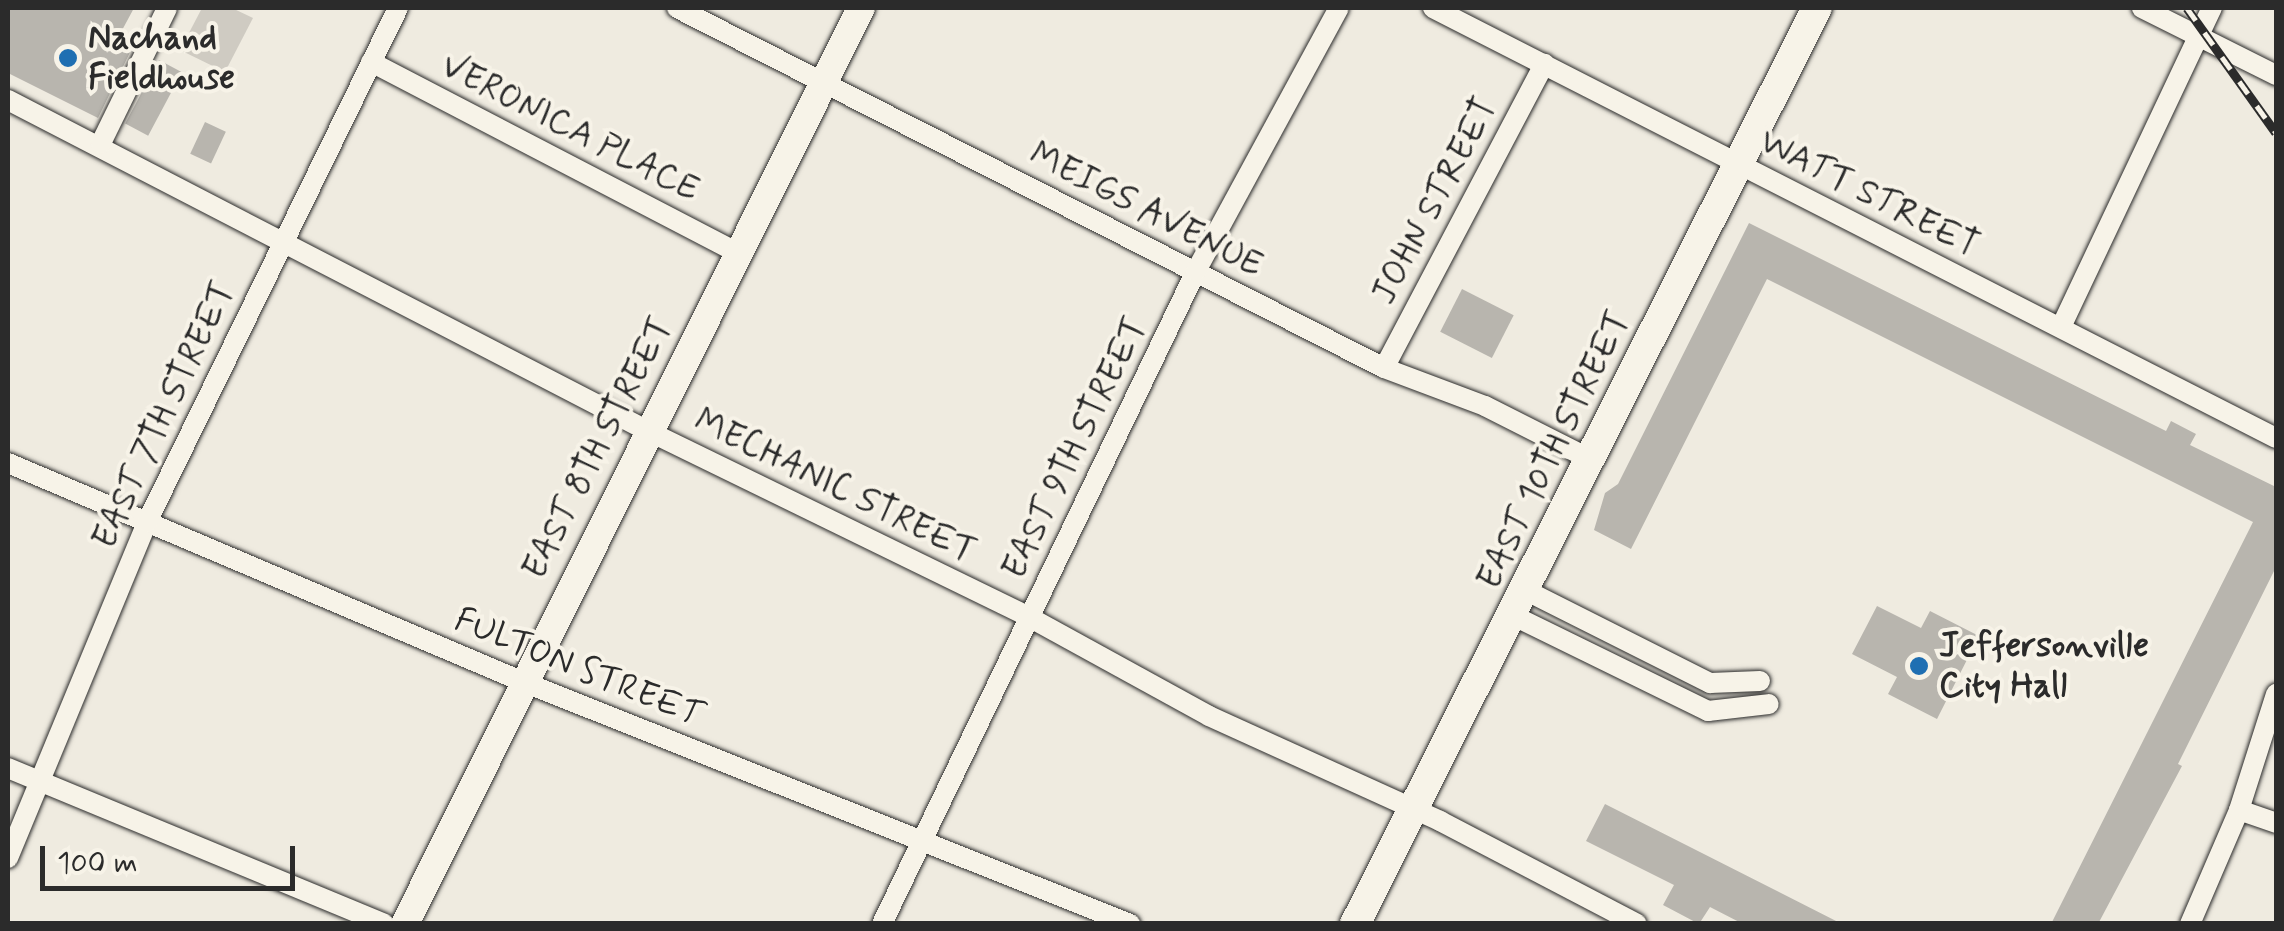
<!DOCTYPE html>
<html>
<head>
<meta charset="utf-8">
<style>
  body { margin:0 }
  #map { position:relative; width:2284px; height:931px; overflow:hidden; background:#efebe0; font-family:Mynerve,sans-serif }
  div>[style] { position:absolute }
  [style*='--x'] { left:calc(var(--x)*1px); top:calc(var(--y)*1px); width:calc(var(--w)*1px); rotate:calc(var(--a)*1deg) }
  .green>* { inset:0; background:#cfcbc2 }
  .building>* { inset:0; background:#b8b5ae; transform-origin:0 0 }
  .roads { filter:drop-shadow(0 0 2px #2b2b2b) drop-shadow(0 0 2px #2b2b2b) }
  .street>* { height:20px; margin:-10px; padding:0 10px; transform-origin:10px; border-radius:10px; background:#f7f3e8 }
  .secondary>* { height:28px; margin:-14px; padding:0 14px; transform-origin:14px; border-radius:14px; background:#f7f3e8 }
  .primary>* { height:30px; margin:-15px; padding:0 15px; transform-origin:15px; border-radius:15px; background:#f7f3e8 }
  .rail>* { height:9px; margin-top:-4.5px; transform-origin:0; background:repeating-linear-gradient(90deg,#f7f3e8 0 15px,#2b2b2b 0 30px); box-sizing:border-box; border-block:2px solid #2b2b2b }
  .dots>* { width:28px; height:28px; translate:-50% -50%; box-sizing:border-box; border:5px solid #f7f3e8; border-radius:50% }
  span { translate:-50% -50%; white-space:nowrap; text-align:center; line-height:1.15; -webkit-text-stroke:8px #f7f3e8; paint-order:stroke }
  .poi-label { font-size:35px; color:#2b2b2b; font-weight:700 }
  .left { translate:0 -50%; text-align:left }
  .street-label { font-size:35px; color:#2b2b2b }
  .frame { position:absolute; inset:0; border:10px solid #2b2b2b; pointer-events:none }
  .scale { position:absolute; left:40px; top:846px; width:255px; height:45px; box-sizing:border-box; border:5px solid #2b2b2b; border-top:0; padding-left:12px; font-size:30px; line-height:35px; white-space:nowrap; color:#2b2b2b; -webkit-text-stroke:8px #f7f3e8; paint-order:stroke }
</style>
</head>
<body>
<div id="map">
  <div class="green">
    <div style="clip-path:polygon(202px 8px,232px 8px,253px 18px,225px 72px,180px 50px)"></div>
  </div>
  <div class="building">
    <div style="clip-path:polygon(8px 8px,134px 8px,120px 34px,135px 42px,98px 118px,8px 73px)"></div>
    <div style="left:159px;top:60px;width:26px;height:72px;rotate:28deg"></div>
    <div style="left:205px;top:122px;width:23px;height:35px;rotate:25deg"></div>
    <div style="clip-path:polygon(1749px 223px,2166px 431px,2171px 421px,2196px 434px,2190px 445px,2276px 487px,2276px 567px,2178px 764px,2182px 766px,2098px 924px,2051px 924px,2253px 522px,1767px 279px,1631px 549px,1594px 530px,1605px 493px,1618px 484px)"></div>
    <div style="left:1462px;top:289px;width:58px;height:48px;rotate:27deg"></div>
    <div style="clip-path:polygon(1877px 606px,1921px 628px,1930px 611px,1979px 636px,1937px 719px,1888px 694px,1897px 677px,1852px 654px)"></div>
    <div style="clip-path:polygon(1605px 804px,1842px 924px,1743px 924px,1710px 907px,1699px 924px,1663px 905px,1674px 885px,1586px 841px)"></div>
  </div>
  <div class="roads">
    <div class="street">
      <div style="--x:677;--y:8;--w:793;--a:26.98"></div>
      <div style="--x:1384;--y:368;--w:108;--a:20.6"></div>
      <div style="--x:1485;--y:406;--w:118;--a:26.8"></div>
      <div style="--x:1433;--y:8;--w:946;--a:27.03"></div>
      <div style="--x:2142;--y:8;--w:150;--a:26.6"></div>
      <div style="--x:371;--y:62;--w:414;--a:27.5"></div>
      <div style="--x:8;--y:100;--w:721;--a:27.35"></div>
      <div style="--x:648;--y:431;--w:424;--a:26"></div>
      <div style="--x:1029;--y:617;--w:205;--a:28.8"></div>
      <div style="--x:1209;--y:716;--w:254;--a:24.4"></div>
      <div style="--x:1440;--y:821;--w:222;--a:27.6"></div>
      <div style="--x:101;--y:143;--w:150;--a:-63.9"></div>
      <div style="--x:2061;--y:327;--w:353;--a:-64.7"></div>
      <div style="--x:1384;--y:368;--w:344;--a:-62.2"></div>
      <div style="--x:8;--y:463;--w:557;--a:23.02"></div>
      <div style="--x:521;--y:681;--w:656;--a:21.75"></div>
      <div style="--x:1527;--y:591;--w:205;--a:26.7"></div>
      <div style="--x:1710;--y:683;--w:50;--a:-2.3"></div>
      <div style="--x:1514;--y:616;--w:216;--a:26.1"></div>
      <div style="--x:1708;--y:711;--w:61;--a:-6.5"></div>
      <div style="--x:8;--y:768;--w:407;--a:22.5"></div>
      <div style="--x:2239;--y:810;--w:39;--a:19"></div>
      <div style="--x:8;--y:858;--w:364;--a:-67.5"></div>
      <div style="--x:147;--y:522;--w:572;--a:-63.97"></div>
      <div style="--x:882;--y:924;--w:725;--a:-64.32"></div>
      <div style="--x:1196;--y:271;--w:299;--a:-61.5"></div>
      <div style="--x:2190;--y:924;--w:124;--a:-66.7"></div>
      <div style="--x:2239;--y:810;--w:122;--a:-72.3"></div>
    </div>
    <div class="secondary">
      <div style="--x:405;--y:924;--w:1023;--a:-63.54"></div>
    </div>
    <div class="primary">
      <div style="--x:1355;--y:924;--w:1026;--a:-63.24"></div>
    </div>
  </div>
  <div class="rail">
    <div style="--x:2187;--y:8;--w:153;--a:54.5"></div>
  </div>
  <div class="dots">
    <div style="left:68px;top:58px;background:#1f6fb2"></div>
    <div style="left:1919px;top:666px;background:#1f6fb2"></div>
  </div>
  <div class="poi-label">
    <span class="left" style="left:88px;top:58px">Nachand<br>Fieldhouse</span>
    <span class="left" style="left:1939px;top:666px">Jeffersonville<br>City Hall</span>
  </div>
  <div class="street-label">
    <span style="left:570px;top:128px;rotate:27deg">VERONICA PLACE</span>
    <span style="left:1869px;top:194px;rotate:27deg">WATT STREET</span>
    <span style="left:1435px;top:201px;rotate:-62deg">JOHN STREET</span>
    <span style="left:1146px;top:210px;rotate:27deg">MEIGS AVENUE</span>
    <span style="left:164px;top:415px;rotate:-65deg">EAST 7TH STREET</span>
    <span style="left:598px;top:448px;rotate:-63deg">EAST 8TH STREET</span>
    <span style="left:1075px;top:448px;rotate:-64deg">EAST 9TH STREET</span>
    <span style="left:1554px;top:450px;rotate:-64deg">EAST 10TH STREET</span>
    <span style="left:835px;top:486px;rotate:26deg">MECHANIC STREET</span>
    <span style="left:579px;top:668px;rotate:22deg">FULTON STREET</span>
  </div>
  <div class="frame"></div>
  <div class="scale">100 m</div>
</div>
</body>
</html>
